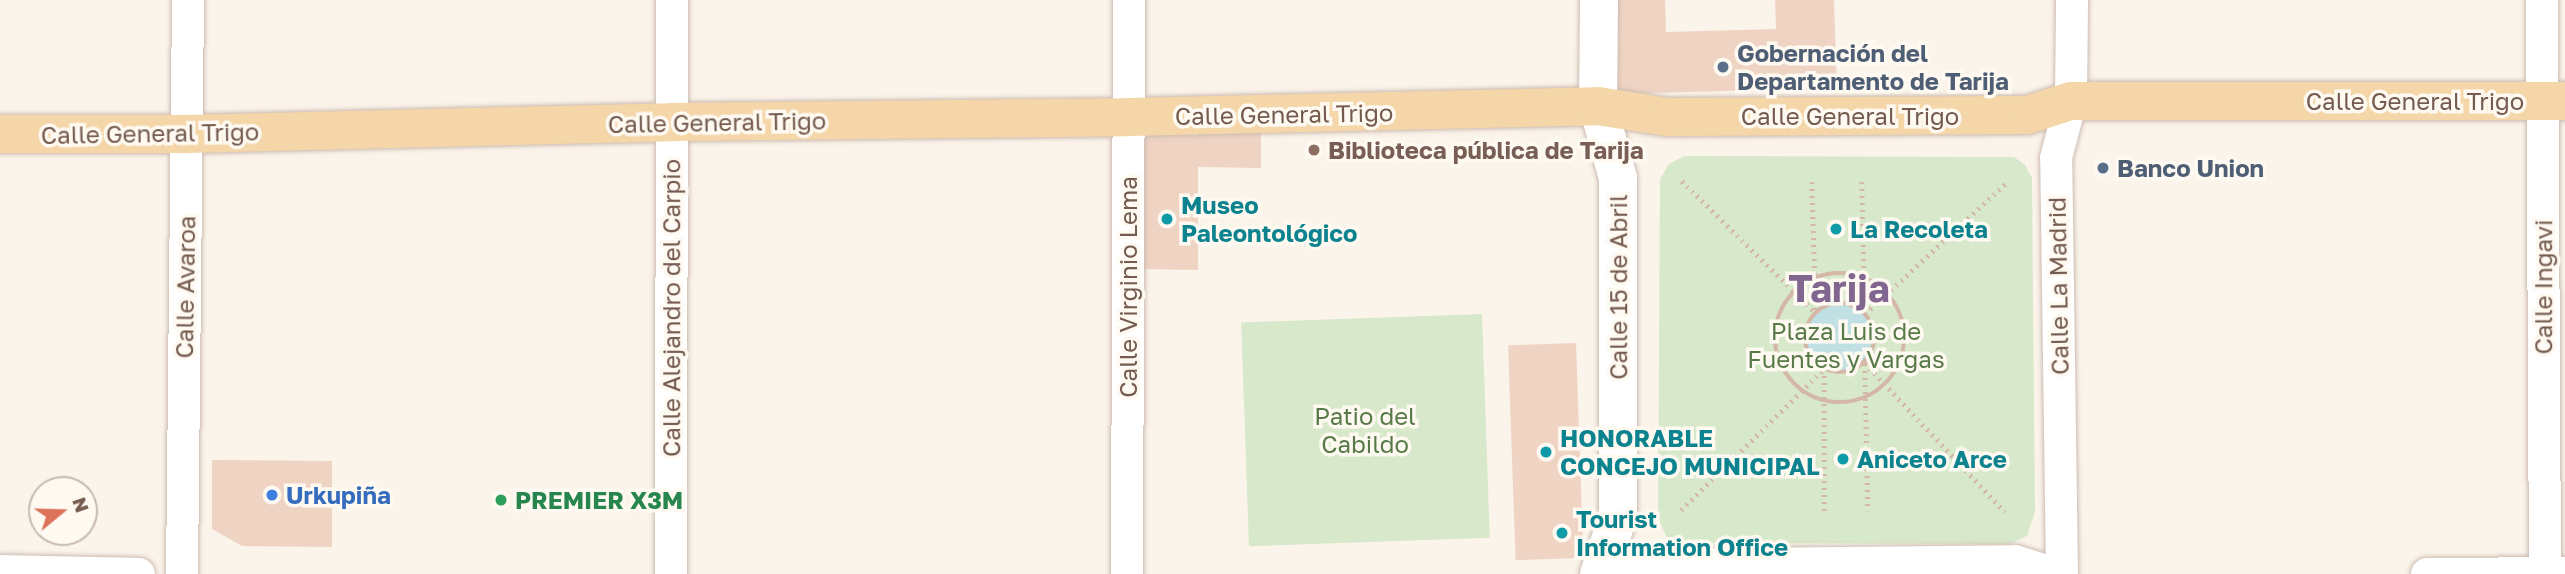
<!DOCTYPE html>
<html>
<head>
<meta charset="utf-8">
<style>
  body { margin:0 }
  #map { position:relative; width:2565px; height:574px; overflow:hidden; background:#fbf4eb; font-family:"Golos Text",sans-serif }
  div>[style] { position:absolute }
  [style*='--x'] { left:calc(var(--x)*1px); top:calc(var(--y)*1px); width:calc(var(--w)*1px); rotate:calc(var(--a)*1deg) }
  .green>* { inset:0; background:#d7e9ca; transform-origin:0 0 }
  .water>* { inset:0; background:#c0e0e4 }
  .round { border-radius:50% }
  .building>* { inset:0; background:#efd4c4; transform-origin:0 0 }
  .path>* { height:4.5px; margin-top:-2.25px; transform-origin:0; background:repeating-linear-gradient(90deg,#d4b7a7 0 2px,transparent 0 7px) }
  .path>.ring { margin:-2.25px; padding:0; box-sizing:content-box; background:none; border:4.5px solid #d4b7a7; border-radius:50% }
  .roads { filter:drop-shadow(0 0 2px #cdbcb1) drop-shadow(0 0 2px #cdbcb1) }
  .street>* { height:32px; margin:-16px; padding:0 16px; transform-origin:16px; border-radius:16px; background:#fff }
  .secondary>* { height:38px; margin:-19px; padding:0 19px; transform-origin:19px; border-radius:19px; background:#fff }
  .primary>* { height:38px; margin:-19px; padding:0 19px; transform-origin:19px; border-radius:19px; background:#f4d6a9 }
  .dots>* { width:19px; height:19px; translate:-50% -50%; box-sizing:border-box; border:4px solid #fef9f1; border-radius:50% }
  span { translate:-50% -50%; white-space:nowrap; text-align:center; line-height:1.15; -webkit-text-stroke:7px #fef9f1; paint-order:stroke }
  .service-label { font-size:24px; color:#4e5e75; font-weight:700 }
  .left { translate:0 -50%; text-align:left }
  .street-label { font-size:24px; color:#755b4f }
  .education-label { font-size:24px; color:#785e54; font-weight:700 }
  .culture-label { font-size:24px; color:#0d838f; font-weight:700 }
  .park-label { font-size:24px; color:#587a48 }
  .shop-label { font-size:24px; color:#366cbe; font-weight:700 }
  .leisure-label { font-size:24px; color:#27864d; font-weight:700 }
  .town-label { font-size:38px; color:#816790; font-weight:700 }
  .north { position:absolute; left:28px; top:476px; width:70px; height:70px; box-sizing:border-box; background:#fef9f1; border:2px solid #c7bab0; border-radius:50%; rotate:71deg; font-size:19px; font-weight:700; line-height:28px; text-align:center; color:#755b4f }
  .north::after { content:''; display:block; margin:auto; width:24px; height:32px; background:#dc725a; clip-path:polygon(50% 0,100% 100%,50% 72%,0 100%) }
</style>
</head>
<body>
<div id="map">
  <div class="green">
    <div style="clip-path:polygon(1684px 156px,2014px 157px,2025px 165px,2032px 178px,2035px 512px,2027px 536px,2009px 544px,1683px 543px,1667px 538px,1658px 518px,1660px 179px,1669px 164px)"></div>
    <div style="left:1482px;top:314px;width:224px;height:241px;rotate:88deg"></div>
  </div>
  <div class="water">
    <div class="round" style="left:1805px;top:303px;width:70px;height:70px"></div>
  </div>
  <div class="building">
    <div style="clip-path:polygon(1613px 0,1665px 0,1666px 32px,1776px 29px,1775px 0,1834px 0,1837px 88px,1616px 94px)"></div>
    <div style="clip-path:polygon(1261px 133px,1261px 168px,1198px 167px,1198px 270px,1136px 269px,1136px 135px)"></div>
    <div style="left:1576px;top:343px;width:215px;height:68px;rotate:88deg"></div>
    <div style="clip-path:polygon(212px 460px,332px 461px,332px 547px,242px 546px,212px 529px)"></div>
  </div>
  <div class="path">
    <div style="--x:1682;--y:181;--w:188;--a:44.6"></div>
    <div style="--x:1812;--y:182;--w:130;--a:88.2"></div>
    <div style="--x:1862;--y:182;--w:131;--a:88.7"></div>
    <div class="ring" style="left:1775px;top:273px;width:125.5px;height:125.5px"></div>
    <div class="ring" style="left:1805px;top:303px;width:65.5px;height:65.5px"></div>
    <div style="--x:1865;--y:314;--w:192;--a:-42.9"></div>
    <div style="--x:1865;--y:363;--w:204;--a:46.8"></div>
    <div style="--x:1865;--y:364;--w:147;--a:88.8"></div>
    <div style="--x:1681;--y:510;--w:201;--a:-44.6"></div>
    <div style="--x:1824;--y:511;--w:141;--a:-90"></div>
  </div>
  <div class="roads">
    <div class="street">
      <div style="--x:2542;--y:0;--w:574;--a:89.7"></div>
      <div style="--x:0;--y:571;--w:139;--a:1.2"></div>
      <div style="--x:182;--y:574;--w:574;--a:-89.4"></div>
      <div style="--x:671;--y:574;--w:574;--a:-89.9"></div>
      <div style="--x:1127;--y:574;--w:574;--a:-89.8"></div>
      <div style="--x:1618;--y:574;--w:28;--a:-18"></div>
      <div style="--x:1645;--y:565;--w:370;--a:-0.6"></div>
      <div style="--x:2015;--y:561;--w:43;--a:17.6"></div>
      <div style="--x:2062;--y:574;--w:416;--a:-90.8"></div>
      <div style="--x:2056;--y:158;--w:59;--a:-75.3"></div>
      <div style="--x:2071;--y:101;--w:101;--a:-89.4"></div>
      <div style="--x:2427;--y:574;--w:138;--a:-0.4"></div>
    </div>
    <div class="secondary">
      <div style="--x:1599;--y:0;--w:106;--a:90.5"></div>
      <div style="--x:1598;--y:106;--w:75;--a:74.5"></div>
      <div style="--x:1618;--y:178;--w:338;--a:90"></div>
      <div style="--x:1618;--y:516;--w:61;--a:108.1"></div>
    </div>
    <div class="primary">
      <div style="--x:0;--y:134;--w:187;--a:0"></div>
      <div style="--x:187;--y:134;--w:484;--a:-1.4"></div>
      <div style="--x:671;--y:122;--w:458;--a:-0.6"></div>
      <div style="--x:1129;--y:117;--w:469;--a:-1.3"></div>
      <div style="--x:1598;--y:106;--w:70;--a:9.1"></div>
      <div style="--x:1667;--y:117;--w:360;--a:-0.3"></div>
      <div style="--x:2027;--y:115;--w:46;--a:-17.7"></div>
      <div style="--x:2071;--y:101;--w:494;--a:0"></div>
    </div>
  </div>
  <div class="dots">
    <div style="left:1723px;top:67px;background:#5c6f8a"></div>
    <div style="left:1314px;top:150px;background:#8d6e63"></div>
    <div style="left:2103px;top:168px;background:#5c6f8a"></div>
    <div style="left:1167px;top:219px;background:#0f9aa8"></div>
    <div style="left:1836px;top:229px;background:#0f9aa8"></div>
    <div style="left:1546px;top:452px;background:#0f9aa8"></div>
    <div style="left:1843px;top:459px;background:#0f9aa8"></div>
    <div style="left:272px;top:495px;background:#3f7fe0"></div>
    <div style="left:501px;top:500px;background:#2e9e5b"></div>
    <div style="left:1562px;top:533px;background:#0f9aa8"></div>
  </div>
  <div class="service-label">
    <span class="left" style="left:1737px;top:67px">Gobernación del<br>Departamento de Tarija</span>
    <span class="left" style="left:2117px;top:168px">Banco Union</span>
  </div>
  <div class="street-label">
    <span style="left:2415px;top:101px">Calle General Trigo</span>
    <span style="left:1284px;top:114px;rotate:-1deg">Calle General Trigo</span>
    <span style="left:1850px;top:116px">Calle General Trigo</span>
    <span style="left:717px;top:122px;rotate:-1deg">Calle General Trigo</span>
    <span style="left:150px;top:133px;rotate:-1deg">Calle General Trigo</span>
    <span style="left:2058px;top:286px;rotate:-91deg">Calle La Madrid</span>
    <span style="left:185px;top:287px;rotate:-89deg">Calle Avaroa</span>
    <span style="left:1128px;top:287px;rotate:-90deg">Calle Virginio Lema</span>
    <span style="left:1618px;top:287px;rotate:-90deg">Calle 15 de Abril</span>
    <span style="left:2543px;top:287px;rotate:-90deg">Calle Ingavi</span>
    <span style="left:671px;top:308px;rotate:-90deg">Calle Alejandro del Carpio</span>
  </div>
  <div class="education-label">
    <span class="left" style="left:1328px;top:150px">Biblioteca pública de Tarija</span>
  </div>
  <div class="culture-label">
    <span class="left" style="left:1181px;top:219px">Museo<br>Paleontológico</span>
    <span class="left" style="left:1850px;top:229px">La Recoleta</span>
    <span class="left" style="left:1560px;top:452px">HONORABLE<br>CONCEJO MUNICIPAL</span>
    <span class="left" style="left:1857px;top:459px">Aniceto Arce</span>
    <span class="left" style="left:1576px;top:533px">Tourist<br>Information Office</span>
  </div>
  <div class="park-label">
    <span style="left:1846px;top:345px">Plaza Luis de<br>Fuentes y Vargas</span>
    <span style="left:1365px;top:430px">Patio del<br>Cabildo</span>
  </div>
  <div class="shop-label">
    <span class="left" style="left:286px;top:495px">Urkupiña</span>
  </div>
  <div class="leisure-label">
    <span class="left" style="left:515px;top:500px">PREMIER X3M</span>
  </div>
  <div class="town-label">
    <span style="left:1839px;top:288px">Tarija</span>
  </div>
  <div class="north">N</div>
</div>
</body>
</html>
